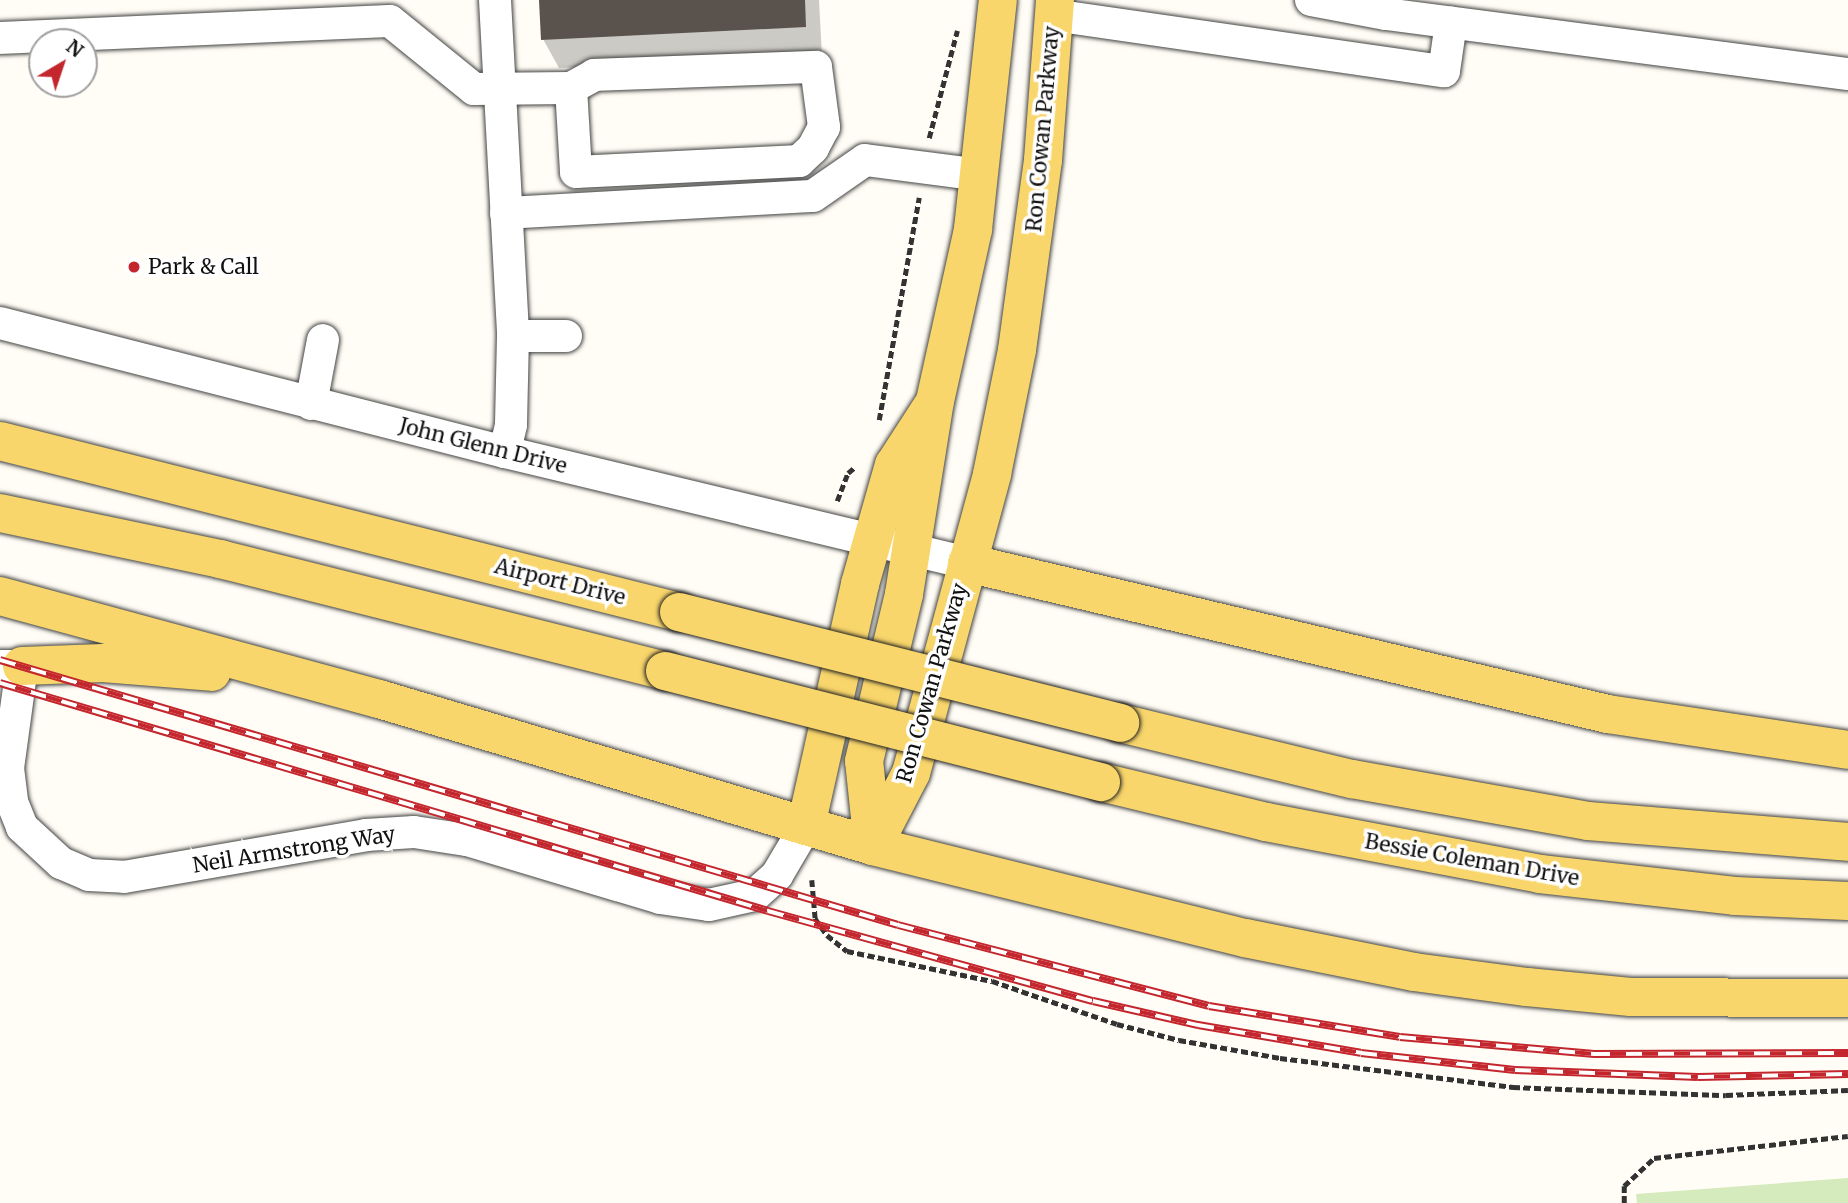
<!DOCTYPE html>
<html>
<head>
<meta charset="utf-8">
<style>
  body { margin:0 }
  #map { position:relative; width:1848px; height:1203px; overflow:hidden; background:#fffdf5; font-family:Merriweather,serif }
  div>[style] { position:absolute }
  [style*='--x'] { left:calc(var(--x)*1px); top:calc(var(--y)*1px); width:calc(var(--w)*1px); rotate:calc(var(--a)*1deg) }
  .green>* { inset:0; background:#d5ebbd }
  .shadow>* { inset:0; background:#0003 }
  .building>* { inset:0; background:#5a524d }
  .path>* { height:4.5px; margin-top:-2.25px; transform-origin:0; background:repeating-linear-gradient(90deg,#333 0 7px,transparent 0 10.5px) }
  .roads { filter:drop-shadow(0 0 2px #444) drop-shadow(0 0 2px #444) }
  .minor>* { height:32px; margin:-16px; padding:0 16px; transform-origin:16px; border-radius:16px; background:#fff }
  .major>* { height:38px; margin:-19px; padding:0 19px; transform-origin:19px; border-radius:19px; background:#f9d66b }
  .rail>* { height:8px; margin-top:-4px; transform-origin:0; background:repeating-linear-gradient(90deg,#fff 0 16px,#c4262e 0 32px); box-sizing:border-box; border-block:2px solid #c4262e }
  .bridges { filter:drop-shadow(0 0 2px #222) drop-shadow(0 0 2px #222) }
  .major-bridge>* { height:38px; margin:-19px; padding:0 19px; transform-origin:19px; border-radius:19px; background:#f9d66b }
  .dots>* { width:19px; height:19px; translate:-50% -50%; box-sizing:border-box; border:4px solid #fff; border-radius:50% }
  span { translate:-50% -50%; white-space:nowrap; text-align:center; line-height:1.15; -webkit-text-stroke:7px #fff; paint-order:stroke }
  .street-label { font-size:21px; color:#111 }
  .poi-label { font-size:21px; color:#111 }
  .left { translate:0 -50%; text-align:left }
  .north { position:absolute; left:28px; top:28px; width:70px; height:70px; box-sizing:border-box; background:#fff; border:2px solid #a0a0a0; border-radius:50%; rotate:39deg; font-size:19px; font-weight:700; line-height:28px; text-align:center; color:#111 }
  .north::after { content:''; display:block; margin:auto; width:24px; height:32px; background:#c4262e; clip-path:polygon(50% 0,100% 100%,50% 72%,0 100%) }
</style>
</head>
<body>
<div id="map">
  <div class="green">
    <div style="clip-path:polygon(1848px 1178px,1848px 1203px,1637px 1203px,1636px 1194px)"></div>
  </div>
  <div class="shadow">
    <div style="clip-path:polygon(541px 0,819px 0,822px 56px,559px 68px,543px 39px)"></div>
  </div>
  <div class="building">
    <div style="clip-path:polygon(539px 0,805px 0,806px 27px,541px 40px)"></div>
  </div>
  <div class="path">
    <div style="--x:929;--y:138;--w:111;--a:-75.3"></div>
    <div style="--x:879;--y:420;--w:226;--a:-79.8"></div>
    <div style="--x:837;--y:501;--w:30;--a:-69"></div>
    <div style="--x:848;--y:473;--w:9;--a:-41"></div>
    <div style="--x:812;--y:880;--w:38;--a:85"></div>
    <div style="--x:815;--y:918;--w:21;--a:55"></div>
    <div style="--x:827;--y:935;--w:26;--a:39"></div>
    <div style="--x:847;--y:951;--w:148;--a:11.7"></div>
    <div style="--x:992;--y:981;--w:132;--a:19"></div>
    <div style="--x:1117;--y:1024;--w:64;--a:14.5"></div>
    <div style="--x:1179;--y:1040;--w:103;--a:10.1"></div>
    <div style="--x:1280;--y:1058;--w:235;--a:7.1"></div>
    <div style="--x:1513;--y:1087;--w:213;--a:2.2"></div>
    <div style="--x:1726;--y:1095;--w:122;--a:-2.3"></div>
    <div style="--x:1624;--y:1203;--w:17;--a:-90"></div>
    <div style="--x:1624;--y:1186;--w:41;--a:-43"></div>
    <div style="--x:1654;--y:1158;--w:195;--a:-6.5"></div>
  </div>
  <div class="roads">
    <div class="minor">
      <div style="--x:495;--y:0;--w:336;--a:86.9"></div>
      <div style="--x:513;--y:336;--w:89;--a:91.3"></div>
      <div style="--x:511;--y:425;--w:28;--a:103"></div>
      <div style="--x:1311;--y:0;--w:76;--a:10.6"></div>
      <div style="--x:1386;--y:14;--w:466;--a:7.4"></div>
      <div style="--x:1053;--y:15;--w:395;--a:8.2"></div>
      <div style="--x:1444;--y:71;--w:49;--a:-81.7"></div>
      <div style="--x:0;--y:38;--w:390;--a:-2.5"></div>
      <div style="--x:390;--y:21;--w:108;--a:39"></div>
      <div style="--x:474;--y:89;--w:97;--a:-0.6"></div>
      <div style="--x:571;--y:88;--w:26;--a:-29"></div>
      <div style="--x:594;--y:75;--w:222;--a:-2.1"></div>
      <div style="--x:816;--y:67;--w:61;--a:82.4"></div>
      <div style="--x:824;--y:127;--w:24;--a:118"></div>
      <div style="--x:813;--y:148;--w:19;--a:137"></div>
      <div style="--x:799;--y:161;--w:223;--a:177.2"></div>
      <div style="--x:576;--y:172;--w:84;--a:-93.4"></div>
      <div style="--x:506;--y:213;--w:307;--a:-3.2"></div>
      <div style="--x:813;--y:196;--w:63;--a:-34.7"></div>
      <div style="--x:865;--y:160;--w:116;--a:7.4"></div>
      <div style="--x:0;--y:323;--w:521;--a:14.33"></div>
      <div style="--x:505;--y:452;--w:475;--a:13.5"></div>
      <div style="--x:513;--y:336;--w:53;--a:0"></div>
      <div style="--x:311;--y:404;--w:65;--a:-79.4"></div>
      <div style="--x:0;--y:666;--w:22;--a:0"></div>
      <div style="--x:22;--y:666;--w:103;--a:97.8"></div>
      <div style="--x:8;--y:768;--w:34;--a:83"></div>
      <div style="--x:12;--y:802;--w:27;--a:68"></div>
      <div style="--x:22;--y:827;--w:53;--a:42.7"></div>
      <div style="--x:61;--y:863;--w:30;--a:23"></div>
      <div style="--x:89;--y:875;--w:35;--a:3"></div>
      <div style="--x:124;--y:877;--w:246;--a:-9.8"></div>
      <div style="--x:366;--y:835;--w:48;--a:-3.6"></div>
      <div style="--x:414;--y:832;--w:54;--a:8.6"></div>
      <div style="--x:467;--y:840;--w:202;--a:16.7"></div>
      <div style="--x:660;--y:898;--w:49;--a:8.1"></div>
      <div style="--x:709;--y:905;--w:47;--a:-12.3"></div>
      <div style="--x:755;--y:895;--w:30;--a:-42"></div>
      <div style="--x:777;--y:875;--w:57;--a:-59.4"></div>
    </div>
    <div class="major">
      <div style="--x:0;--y:441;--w:700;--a:14.14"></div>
      <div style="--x:0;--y:513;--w:225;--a:11.8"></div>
      <div style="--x:220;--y:559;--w:459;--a:14.1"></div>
      <div style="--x:967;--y:563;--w:659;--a:13.26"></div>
      <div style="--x:1608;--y:714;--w:243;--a:8.5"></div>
      <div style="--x:0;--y:596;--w:393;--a:15.2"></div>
      <div style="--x:379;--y:699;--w:515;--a:16.57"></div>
      <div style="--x:873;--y:846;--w:383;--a:13.9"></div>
      <div style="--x:1245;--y:938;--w:172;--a:11.4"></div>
      <div style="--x:1414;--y:972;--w:114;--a:7.6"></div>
      <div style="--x:1527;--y:987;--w:104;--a:5.5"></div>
      <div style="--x:1631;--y:997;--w:217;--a:0.3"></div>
      <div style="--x:22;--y:666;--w:81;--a:-2.1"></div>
      <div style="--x:103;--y:663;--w:109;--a:4.7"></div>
      <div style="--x:1120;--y:723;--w:239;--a:13.6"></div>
      <div style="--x:1352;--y:779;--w:240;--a:10.1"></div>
      <div style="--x:1588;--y:821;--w:261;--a:4.6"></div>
      <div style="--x:1101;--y:782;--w:170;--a:13.6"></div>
      <div style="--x:1266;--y:822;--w:279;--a:10.7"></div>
      <div style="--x:1540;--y:874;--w:196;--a:6.4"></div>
      <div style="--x:1735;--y:896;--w:113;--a:2.5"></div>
      <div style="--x:806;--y:826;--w:248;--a:-77.4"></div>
      <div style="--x:860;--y:584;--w:124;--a:-74.1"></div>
      <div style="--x:894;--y:465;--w:68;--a:-57"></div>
      <div style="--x:873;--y:846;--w:82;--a:-62.5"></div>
      <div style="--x:911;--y:773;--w:310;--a:-74.8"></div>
      <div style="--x:992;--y:474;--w:126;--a:-78.6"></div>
      <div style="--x:1017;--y:350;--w:192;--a:-82.2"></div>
      <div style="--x:1043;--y:160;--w:160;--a:-85.7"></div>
      <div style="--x:873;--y:846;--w:85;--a:-96"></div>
      <div style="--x:864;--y:761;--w:172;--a:-76.5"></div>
      <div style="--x:904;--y:594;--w:195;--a:-80.9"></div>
      <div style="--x:935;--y:401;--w:176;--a:-77.5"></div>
      <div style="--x:973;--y:229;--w:230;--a:-83.8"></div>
    </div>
  </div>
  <div class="rail">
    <div style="--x:0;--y:660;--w:936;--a:16.44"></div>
    <div style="--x:898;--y:925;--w:321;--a:14.6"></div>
    <div style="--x:1209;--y:1006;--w:193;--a:9.2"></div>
    <div style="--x:1400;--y:1037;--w:195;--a:5"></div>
    <div style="--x:1594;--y:1054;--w:254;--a:-0.2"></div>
    <div style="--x:0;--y:683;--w:801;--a:16.53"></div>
    <div style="--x:768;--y:911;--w:337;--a:15.5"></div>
    <div style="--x:1093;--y:1001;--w:108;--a:12.9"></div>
    <div style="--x:1198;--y:1025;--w:165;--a:9.7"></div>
    <div style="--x:1361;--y:1053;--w:155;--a:6.3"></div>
    <div style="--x:1515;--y:1070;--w:183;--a:2.2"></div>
    <div style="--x:1698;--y:1077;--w:150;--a:-1.1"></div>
  </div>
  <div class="bridges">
    <div class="major-bridge">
      <div style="--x:679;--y:612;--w:455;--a:14.1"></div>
      <div style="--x:665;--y:671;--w:450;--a:14.3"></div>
    </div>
  </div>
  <div class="dots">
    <div style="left:134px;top:267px;background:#c4262e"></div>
  </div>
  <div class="street-label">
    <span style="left:1043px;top:129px;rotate:-85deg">Ron Cowan Parkway</span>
    <span style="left:483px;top:446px;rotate:14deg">John Glenn Drive</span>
    <span style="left:560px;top:582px;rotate:14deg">Airport Drive</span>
    <span style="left:932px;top:683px;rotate:-74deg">Ron Cowan Parkway</span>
    <span style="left:294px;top:850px;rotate:-9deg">Neil Armstrong Way</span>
    <span style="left:1472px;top:860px;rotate:10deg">Bessie Coleman Drive</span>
  </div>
  <div class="poi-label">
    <span class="left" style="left:148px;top:267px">Park &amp; Call</span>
  </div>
  <div class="north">N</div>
</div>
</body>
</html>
